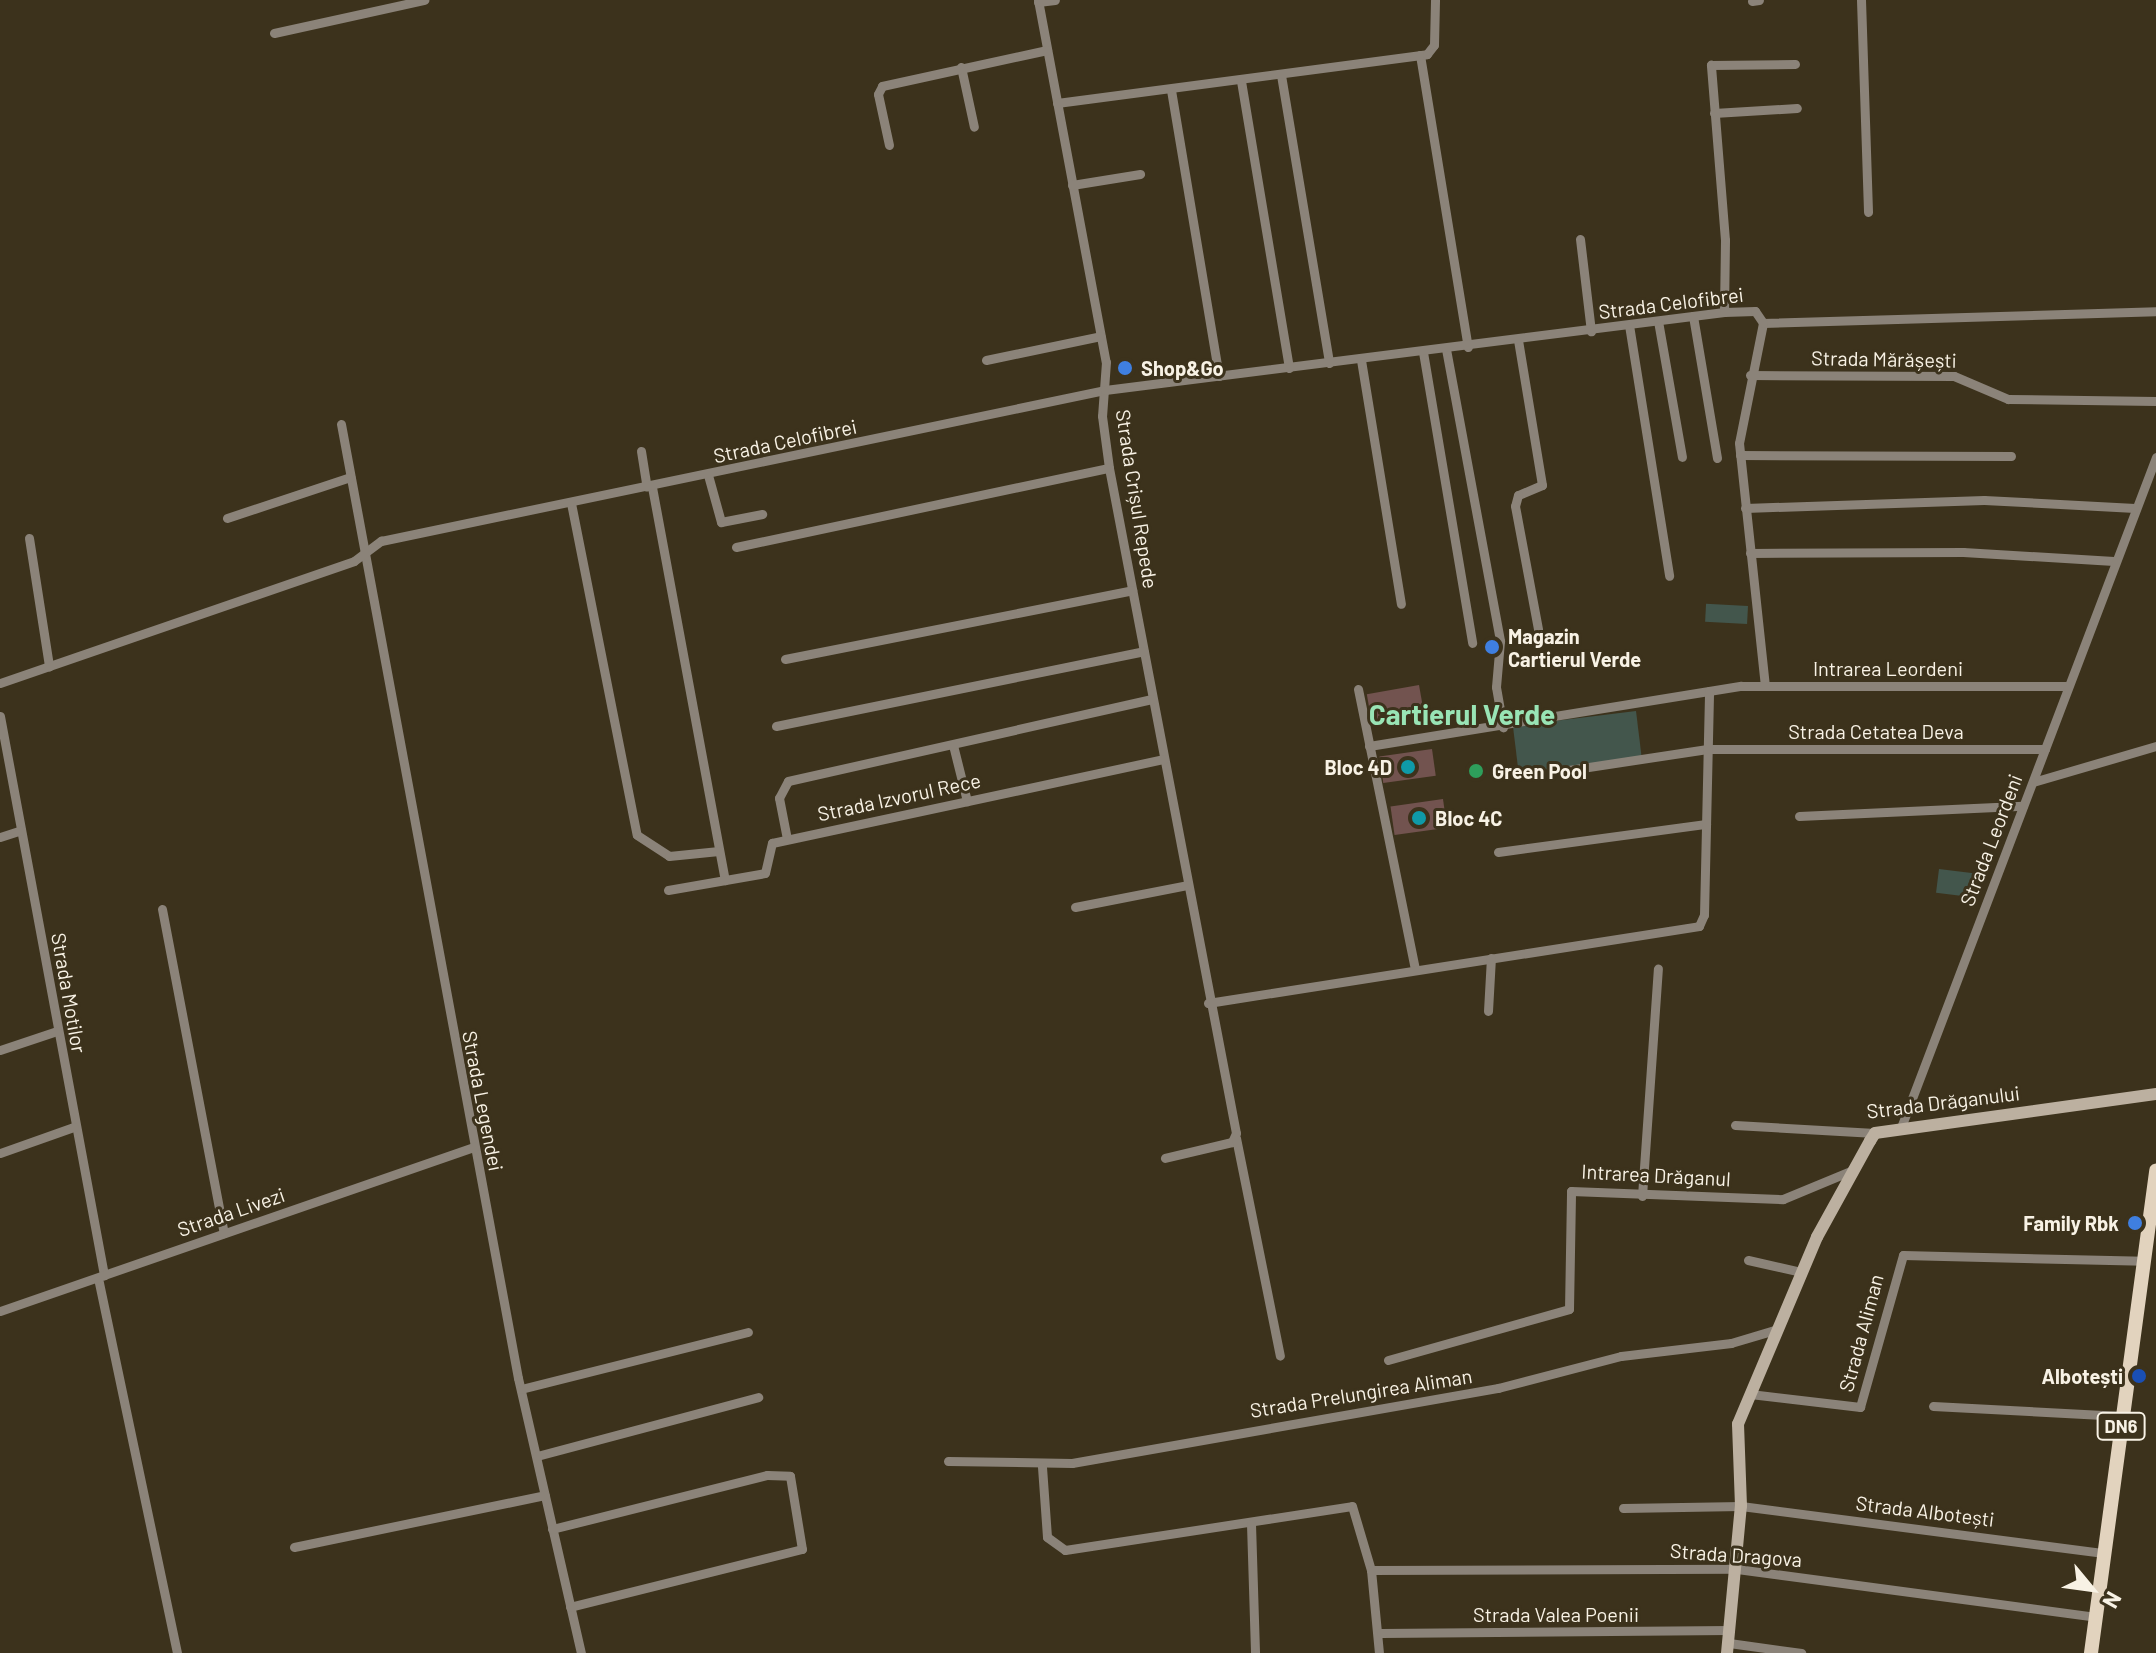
<!DOCTYPE html>
<html>
<head>
<meta charset="utf-8">
<style>
  body { margin:0 }
  #map { position:relative; width:2156px; height:1653px; overflow:hidden; background:#3c321c; font-family:Barlow,sans-serif }
  div>[style] { position:absolute }
  [style*='--x'] { left:calc(var(--x)*1px); top:calc(var(--y)*1px); width:calc(var(--w)*1px); rotate:calc(var(--a)*1deg) }
  .green>* { inset:0; background:#43564c; transform-origin:0 0 }
  .building>* { inset:0; background:#72534f; transform-origin:0 0 }
  .street>* { height:9px; margin:-4.5px; padding:0 4.5px; transform-origin:4.5px; border-radius:4.5px; background:#8b8379 }
  .secondary>* { height:12px; margin:-6px; padding:0 6px; transform-origin:6px; border-radius:6px; background:#bcb0a0 }
  .primary>* { height:14px; margin:-7px; padding:0 7px; transform-origin:7px; border-radius:7px; background:#e2d3be }
  .dots>* { width:22px; height:22px; translate:-50% -50%; box-sizing:border-box; border:4px solid #3c321c; border-radius:50% }
  span { translate:-50% -50%; white-space:nowrap; text-align:center; line-height:1.15; -webkit-text-stroke:6px #3c321c; paint-order:stroke }
  .shield-label span { padding:2px 6px; background:#3c321c; border:2px solid; border-radius:6px; -webkit-text-stroke-width:0 }
  .shield-label { font-size:18px; color:#f8f2e5; font-weight:700 }
  .street-label { font-size:20px; color:#f8f2e5 }
  .poi-label { font-size:20px; color:#f8f2e5; font-weight:700 }
  .left { translate:0 -50%; text-align:left }
  .right { translate:-100% -50%; text-align:right }
  .district-label { font-size:28px; color:#99e4b5; font-weight:700 }
  .north { position:absolute; left:2052px; top:1549px; width:80px; height:80px; -webkit-text-stroke:6px #3c321c; paint-order:stroke; rotate:119deg; font-size:22px; font-weight:700; line-height:32px; text-align:center; color:#f8f2e5 }
  .north::after { content:''; display:block; margin:auto; width:28px; height:36px; background:#f8f2e5; clip-path:polygon(50% 0,100% 100%,50% 72%,0 100%) }
</style>
</head>
<body>
<div id="map">
  <div class="green">
    <div style="left:1748px;top:606px;width:18px;height:42px;rotate:93deg"></div>
    <div style="left:1636px;top:711px;width:47px;height:124px;rotate:83deg"></div>
    <div style="left:1939px;top:869px;width:41px;height:24px;rotate:7deg"></div>
  </div>
  <div class="building">
    <div style="left:1419px;top:685px;width:29px;height:53px;rotate:80deg"></div>
    <div style="left:1432px;top:749px;width:27px;height:53px;rotate:82deg"></div>
    <div style="left:1443px;top:799px;width:29px;height:53px;rotate:82deg"></div>
  </div>
  <div class="street">
    <div style="--x:1038;--y:0;--w:368;--a:79.4"></div>
    <div style="--x:1106;--y:362;--w:54;--a:94.2"></div>
    <div style="--x:1102;--y:416;--w:52;--a:82.3"></div>
    <div style="--x:1109;--y:468;--w:677;--a:79.19"></div>
    <div style="--x:1236;--y:1133;--w:10;--a:114"></div>
    <div style="--x:1232;--y:1142;--w:69;--a:166.6"></div>
    <div style="--x:1861;--y:0;--w:212;--a:88.1"></div>
    <div style="--x:1752;--y:1;--w:7;--a:-8"></div>
    <div style="--x:1038;--y:2;--w:17;--a:-7"></div>
    <div style="--x:274;--y:33;--w:154;--a:-12.4"></div>
    <div style="--x:1420;--y:55;--w:296;--a:80.7"></div>
    <div style="--x:961;--y:67;--w:61;--a:77.8"></div>
    <div style="--x:1281;--y:75;--w:292;--a:80.5"></div>
    <div style="--x:1241;--y:81;--w:291;--a:80.5"></div>
    <div style="--x:1171;--y:90;--w:290;--a:80.5"></div>
    <div style="--x:1057;--y:103;--w:373;--a:-7.5"></div>
    <div style="--x:1427;--y:54;--w:11;--a:-52"></div>
    <div style="--x:1434;--y:45;--w:45;--a:-88.7"></div>
    <div style="--x:1714;--y:113;--w:83;--a:-3.4"></div>
    <div style="--x:889;--y:145;--w:52;--a:-102.2"></div>
    <div style="--x:878;--y:94;--w:9;--a:-63"></div>
    <div style="--x:882;--y:86;--w:169;--a:-12.3"></div>
    <div style="--x:1072;--y:185;--w:69;--a:-9.2"></div>
    <div style="--x:1580;--y:239;--w:93;--a:83.2"></div>
    <div style="--x:1724;--y:312;--w:72;--a:-89.2"></div>
    <div style="--x:1725;--y:240;--w:176;--a:-94.6"></div>
    <div style="--x:1711;--y:65;--w:84;--a:-0.7"></div>
    <div style="--x:1693;--y:316;--w:144;--a:80.4"></div>
    <div style="--x:1658;--y:321;--w:138;--a:80"></div>
    <div style="--x:1763;--y:323;--w:393;--a:-1.7"></div>
    <div style="--x:1763;--y:323;--w:122;--a:101.3"></div>
    <div style="--x:1739;--y:443;--w:243;--a:83.9"></div>
    <div style="--x:1629;--y:325;--w:254;--a:80.9"></div>
    <div style="--x:1518;--y:340;--w:147;--a:80.6"></div>
    <div style="--x:1542;--y:485;--w:26;--a:157"></div>
    <div style="--x:1518;--y:495;--w:11;--a:105"></div>
    <div style="--x:1515;--y:506;--w:125;--a:79.4"></div>
    <div style="--x:1446;--y:349;--w:297;--a:79.5"></div>
    <div style="--x:1500;--y:641;--w:46;--a:95"></div>
    <div style="--x:1496;--y:687;--w:41;--a:80.1"></div>
    <div style="--x:1423;--y:352;--w:295;--a:80.4"></div>
    <div style="--x:986;--y:360;--w:117;--a:-11.8"></div>
    <div style="--x:1361;--y:360;--w:247;--a:80.7"></div>
    <div style="--x:1750;--y:375;--w:204;--a:0.3"></div>
    <div style="--x:1954;--y:376;--w:59;--a:23.1"></div>
    <div style="--x:2008;--y:399;--w:148;--a:0.8"></div>
    <div style="--x:341;--y:424;--w:970;--a:79.49"></div>
    <div style="--x:518;--y:1378;--w:282;--a:77.1"></div>
    <div style="--x:641;--y:451;--w:36;--a:81"></div>
    <div style="--x:1740;--y:455;--w:271;--a:0.2"></div>
    <div style="--x:708;--y:475;--w:49;--a:74.5"></div>
    <div style="--x:721;--y:522;--w:42;--a:-11"></div>
    <div style="--x:652;--y:487;--w:400;--a:79.5"></div>
    <div style="--x:571;--y:503;--w:338;--a:78.8"></div>
    <div style="--x:637;--y:835;--w:38;--a:33"></div>
    <div style="--x:669;--y:856;--w:50;--a:-5.7"></div>
    <div style="--x:1745;--y:508;--w:239;--a:-1.9"></div>
    <div style="--x:1984;--y:500;--w:151;--a:3"></div>
    <div style="--x:227;--y:518;--w:130;--a:-18.4"></div>
    <div style="--x:29;--y:538;--w:130;--a:81.1"></div>
    <div style="--x:736;--y:547;--w:381;--a:-12"></div>
    <div style="--x:1750;--y:553;--w:213;--a:-0.3"></div>
    <div style="--x:1963;--y:552;--w:151;--a:3.4"></div>
    <div style="--x:785;--y:659;--w:354;--a:-11.2"></div>
    <div style="--x:0;--y:683;--w:374;--a:-19"></div>
    <div style="--x:354;--y:561;--w:34;--a:-37"></div>
    <div style="--x:381;--y:541;--w:740;--a:-11.78"></div>
    <div style="--x:1105;--y:390;--w:624;--a:-7.18"></div>
    <div style="--x:1724;--y:312;--w:31;--a:-2"></div>
    <div style="--x:1755;--y:311;--w:14;--a:56"></div>
    <div style="--x:1358;--y:689;--w:286;--a:78.5"></div>
    <div style="--x:0;--y:716;--w:569;--a:79.46"></div>
    <div style="--x:776;--y:726;--w:375;--a:-11.5"></div>
    <div style="--x:953;--y:745;--w:58;--a:76"></div>
    <div style="--x:1369;--y:746;--w:377;--a:-9.2"></div>
    <div style="--x:1741;--y:686;--w:327;--a:0"></div>
    <div style="--x:1562;--y:771;--w:147;--a:-8.6"></div>
    <div style="--x:1707;--y:749;--w:338;--a:0"></div>
    <div style="--x:2033;--y:782;--w:128;--a:-16.3"></div>
    <div style="--x:1799;--y:816;--w:224;--a:-2.6"></div>
    <div style="--x:0;--y:837;--w:22;--a:-18"></div>
    <div style="--x:787;--y:839;--w:42;--a:-101"></div>
    <div style="--x:779;--y:798;--w:19;--a:-62"></div>
    <div style="--x:788;--y:781;--w:373;--a:-12.7"></div>
    <div style="--x:1498;--y:852;--w:210;--a:-7.7"></div>
    <div style="--x:668;--y:890;--w:98;--a:-9.9"></div>
    <div style="--x:765;--y:873;--w:31;--a:-77"></div>
    <div style="--x:772;--y:843;--w:401;--a:-12.1"></div>
    <div style="--x:1075;--y:907;--w:114;--a:-11.1"></div>
    <div style="--x:162;--y:909;--w:330;--a:79.2"></div>
    <div style="--x:1208;--y:1003;--w:497;--a:-8.9"></div>
    <div style="--x:1699;--y:926;--w:12;--a:-66"></div>
    <div style="--x:1704;--y:915;--w:224;--a:-88.7"></div>
    <div style="--x:1488;--y:1011;--w:53;--a:-86.8"></div>
    <div style="--x:0;--y:1050;--w:60;--a:-18.4"></div>
    <div style="--x:1735;--y:1125;--w:140;--a:3.3"></div>
    <div style="--x:1900;--y:1130;--w:720;--a:-69.17"></div>
    <div style="--x:1236;--y:1138;--w:222;--a:78.6"></div>
    <div style="--x:0;--y:1153;--w:78;--a:-19.4"></div>
    <div style="--x:1642;--y:1196;--w:228;--a:-86"></div>
    <div style="--x:1748;--y:1260;--w:54;--a:12.8"></div>
    <div style="--x:98;--y:1278;--w:383;--a:78.1"></div>
    <div style="--x:0;--y:1311;--w:502;--a:-19.09"></div>
    <div style="--x:1388;--y:1360;--w:188;--a:-15.7"></div>
    <div style="--x:1569;--y:1309;--w:118;--a:-89"></div>
    <div style="--x:1571;--y:1191;--w:212;--a:2.2"></div>
    <div style="--x:1783;--y:1199;--w:76;--a:-22.5"></div>
    <div style="--x:521;--y:1389;--w:234;--a:-14.1"></div>
    <div style="--x:1750;--y:1394;--w:111;--a:6.7"></div>
    <div style="--x:1860;--y:1407;--w:158;--a:-74.2"></div>
    <div style="--x:1903;--y:1255;--w:240;--a:1.4"></div>
    <div style="--x:1933;--y:1406;--w:189;--a:3"></div>
    <div style="--x:537;--y:1456;--w:229;--a:-14.9"></div>
    <div style="--x:948;--y:1461;--w:124;--a:0.9"></div>
    <div style="--x:1072;--y:1463;--w:433;--a:-10"></div>
    <div style="--x:1498;--y:1388;--w:127;--a:-14.6"></div>
    <div style="--x:1621;--y:1356;--w:111;--a:-6.7"></div>
    <div style="--x:1731;--y:1343;--w:46;--a:-16.5"></div>
    <div style="--x:1042;--y:1467;--w:70;--a:85.9"></div>
    <div style="--x:1047;--y:1537;--w:22;--a:36"></div>
    <div style="--x:1065;--y:1550;--w:290;--a:-8.7"></div>
    <div style="--x:1352;--y:1506;--w:67;--a:73.5"></div>
    <div style="--x:1371;--y:1570;--w:83;--a:84.5"></div>
    <div style="--x:1623;--y:1508;--w:118;--a:-1"></div>
    <div style="--x:1741;--y:1506;--w:366;--a:7.4"></div>
    <div style="--x:1251;--y:1524;--w:129;--a:88.2"></div>
    <div style="--x:552;--y:1529;--w:222;--a:-14.1"></div>
    <div style="--x:767;--y:1475;--w:23;--a:2"></div>
    <div style="--x:790;--y:1476;--w:74;--a:80.7"></div>
    <div style="--x:802;--y:1549;--w:239;--a:166"></div>
    <div style="--x:294;--y:1547;--w:256;--a:-11.7"></div>
    <div style="--x:1371;--y:1570;--w:366;--a:-0.2"></div>
    <div style="--x:1737;--y:1569;--w:362;--a:7.6"></div>
    <div style="--x:1381;--y:1633;--w:349;--a:-0.5"></div>
    <div style="--x:1729;--y:1643;--w:73;--a:7.9"></div>
  </div>
  <div class="secondary">
    <div style="--x:1727;--y:1653;--w:148;--a:-84.6"></div>
    <div style="--x:1741;--y:1506;--w:82;--a:-92.1"></div>
    <div style="--x:1738;--y:1424;--w:203;--a:-67.1"></div>
    <div style="--x:1817;--y:1237;--w:110;--a:-61.1"></div>
    <div style="--x:1870;--y:1141;--w:9;--a:-58"></div>
    <div style="--x:1875;--y:1133;--w:284;--a:-7.9"></div>
  </div>
  <div class="primary">
    <div style="--x:2091;--y:1653;--w:487;--a:-82.3"></div>
  </div>
  <div class="dots">
    <div style="left:1125px;top:368px;background:#3f7fe0"></div>
    <div style="left:1492px;top:647px;background:#3f7fe0"></div>
    <div style="left:1408px;top:767px;background:#0f9aa8"></div>
    <div style="left:1476px;top:771px;background:#2e9e5b"></div>
    <div style="left:1419px;top:818px;background:#0f9aa8"></div>
    <div style="left:2135px;top:1223px;background:#3f7fe0"></div>
    <div style="left:2139px;top:1376px;background:#1a4fb4"></div>
  </div>
  <div class="shield-label">
    <span style="left:2121px;top:1426px">DN6</span>
  </div>
  <div class="street-label">
    <span style="left:1671px;top:303px;rotate:-7deg">Strada Celofibrei</span>
    <span style="left:1884px;top:359px;rotate:1deg">Strada Mărășești</span>
    <span style="left:785px;top:441px;rotate:-12deg">Strada Celofibrei</span>
    <span style="left:1137px;top:499px;rotate:81deg">Strada Crișul Repede</span>
    <span style="left:1888px;top:668px">Intrarea Leordeni</span>
    <span style="left:1876px;top:731px">Strada Cetatea Deva</span>
    <span style="left:899px;top:797px;rotate:-12deg">Strada Izvorul Rece</span>
    <span style="left:1991px;top:840px;rotate:-69deg">Strada Leordeni</span>
    <span style="left:69px;top:993px;rotate:80deg">Strada Motilor</span>
    <span style="left:483px;top:1101px;rotate:79deg">Strada Legendei</span>
    <span style="left:1943px;top:1102px;rotate:-7deg">Strada Drăganului</span>
    <span style="left:1656px;top:1175px;rotate:3deg">Intrarea Drăganul</span>
    <span style="left:231px;top:1212px;rotate:-19deg">Strada Livezi</span>
    <span style="left:1861px;top:1333px;rotate:-75deg">Strada Aliman</span>
    <span style="left:1361px;top:1393px;rotate:-9deg">Strada Prelungirea Aliman</span>
    <span style="left:1925px;top:1511px;rotate:7deg">Strada Albotești</span>
    <span style="left:1736px;top:1555px;rotate:4deg">Strada Dragova</span>
    <span style="left:1556px;top:1614px">Strada Valea Poenii</span>
  </div>
  <div class="poi-label">
    <span class="left" style="left:1141px;top:368px">Shop&amp;Go</span>
    <span class="left" style="left:1508px;top:648px">Magazin<br>Cartierul Verde</span>
    <span class="right" style="left:1392px;top:767px">Bloc 4D</span>
    <span class="left" style="left:1492px;top:771px">Green Pool</span>
    <span class="left" style="left:1435px;top:818px">Bloc 4C</span>
    <span class="right" style="left:2119px;top:1223px">Family Rbk</span>
    <span class="right" style="left:2123px;top:1376px">Albotești</span>
  </div>
  <div class="district-label">
    <span style="left:1462px;top:714px">Cartierul Verde</span>
  </div>
  <div class="north">N</div>
</div>
</body>
</html>
